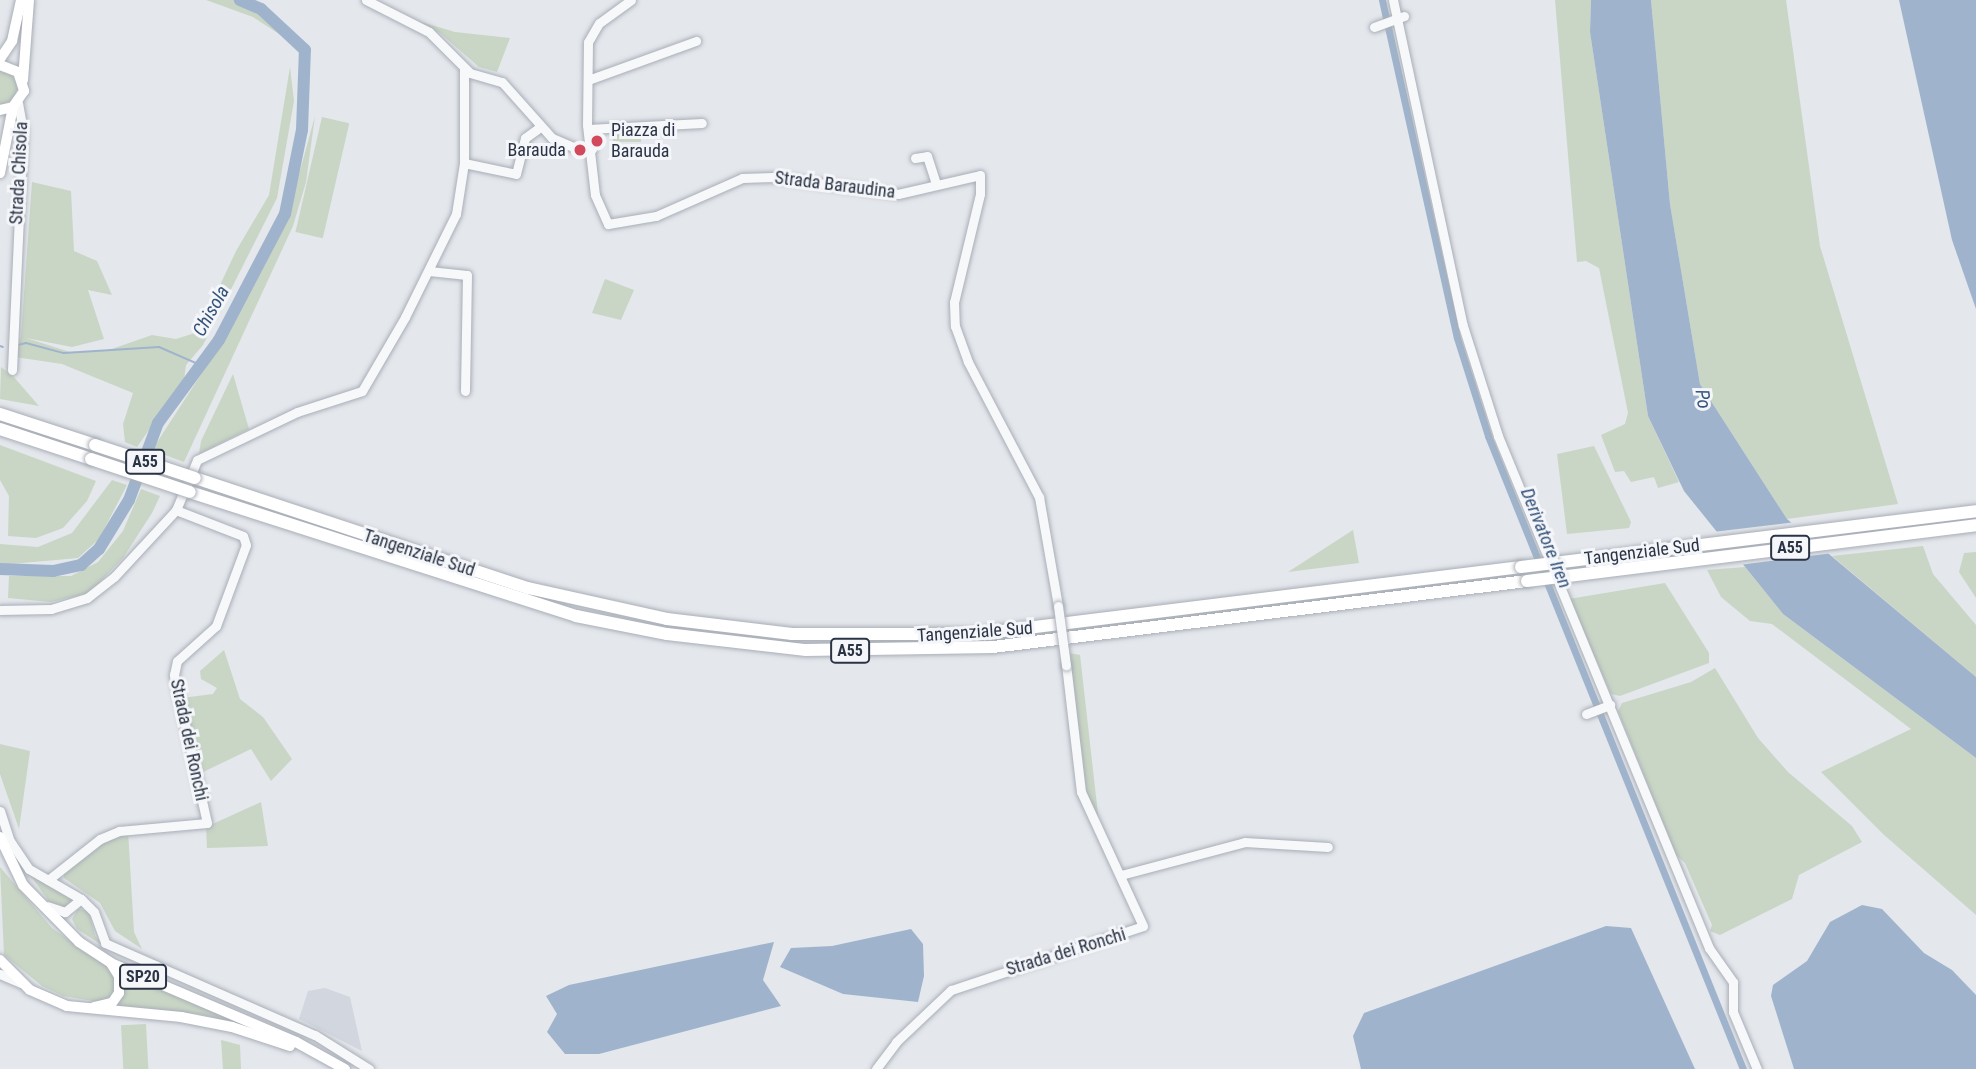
<!DOCTYPE html>
<html>
<head>
<meta charset="utf-8">
<style>
  body { margin:0 }
  #map { position:relative; width:1976px; height:1069px; overflow:hidden; background:#e4e7ec; font-family:"Roboto Condensed",sans-serif }
  div>[style] { position:absolute }
  [style*='--x'] { left:calc(var(--x)*1px); top:calc(var(--y)*1px); width:calc(var(--w)*1px); rotate:calc(var(--a)*1deg) }
  .built>* { inset:0; background:#d2d6de }
  .green>* { inset:0; background:#c9d6c5; transform-origin:0 0 }
  .water>* { inset:0; background:#9fb4cc }
  .pier>* { inset:0; background:#e4e7ec }
  .stream>* { height:2px; margin:-1px; padding:0 1px; transform-origin:1px; border-radius:1px; background:#9fb4cc }
  .canal>* { height:7px; margin:-3.5px; padding:0 3.5px; transform-origin:3.5px; border-radius:3.5px; background:#9fb4cc }
  .river>* { height:12px; margin:-6px; padding:0 6px; transform-origin:6px; border-radius:6px; background:#9fb4cc }
  .roads { filter:drop-shadow(0 0 2px #a9aeb7) drop-shadow(0 0 2px #a9aeb7) }
  .minor>* { height:9px; margin:-4.5px; padding:0 4.5px; transform-origin:4.5px; border-radius:4.5px; background:#f7f8fa }
  .major>* { height:10px; margin:-5px; padding:0 5px; transform-origin:5px; border-radius:5px; background:#fff }
  .highway>* { height:12px; margin:-6px; padding:0 6px; transform-origin:6px; border-radius:6px; background:#fff }
  .bridges { filter:drop-shadow(0 0 2px #a9aeb7) drop-shadow(0 0 2px #a9aeb7) }
  .minor-bridge>* { height:9px; margin:-4.5px; padding:0 4.5px; transform-origin:4.5px; border-radius:4.5px; background:#f7f8fa }
  .highway-bridge>* { height:12px; margin:-6px; padding:0 6px; transform-origin:6px; border-radius:6px; background:#fff }
  .dots>* { width:19px; height:19px; translate:-50% -50%; box-sizing:border-box; border:4px solid #f4f6f9; border-radius:50% }
  span { translate:-50% -50%; white-space:nowrap; text-align:center; line-height:1.15; -webkit-text-stroke:6px #f4f6f9; paint-order:stroke }
  .shield-label span { padding:2px 5px; background:#f4f6f9; border:2px solid; border-radius:5px; -webkit-text-stroke-width:0 }
  .shield-label { font-size:16px; color:#2b3445; font-weight:700 }
  .poi-label { font-size:18px; color:#2b3445 }
  .left { translate:0 -50%; text-align:left }
  .right { translate:-100% -50%; text-align:right }
  .street-label { font-size:18px; color:#2b3445 }
  .water-label { font-size:19px; color:#34527a; font-style:italic }
</style>
</head>
<body>
<div id="map">
  <div class="built">
    <div style="clip-path:polygon(325px 988px,350px 997px,362px 1051px,299px 1019px,308px 991px)"></div>
  </div>
  <div class="green">
    <div style="clip-path:polygon(206px 0,234px 0,258px 12px,290px 41px,253px 17px)"></div>
    <div style="clip-path:polygon(1555px 0,1591px 0,1590px 32px,1648px 416px,1679px 482px,1658px 488px,1654px 477px,1631px 482px,1624px 471px,1615px 472px,1601px 435px,1625px 424px,1628px 413px,1599px 268px,1586px 261px,1577px 262px)"></div>
    <div style="clip-path:polygon(1651px 0,1786px 0,1820px 246px,1898px 504px,1787px 519px,1700px 384px,1670px 204px)"></div>
    <div style="clip-path:polygon(418px 21px,455px 32px,510px 38px,497px 72px,479px 67px,440px 33px)"></div>
    <div style="clip-path:polygon(290px 67px,294px 101px,277px 198px,203px 345px,186px 365px,184px 380px,137px 447px,125px 442px,123px 424px,133px 393px,62px 364px,15px 357px,21px 336px,32px 182px,71px 191px,74px 251px,97px 261px,112px 295px,88px 290px,104px 339px,72px 347px,26px 338px,70px 352px,109px 350px,152px 335px,176px 339px,198px 332px,236px 251px,269px 195px)"></div>
    <div style="clip-path:polygon(0 71px,12px 75px,18px 87px,13px 100px,0 105px)"></div>
    <div style="clip-path:polygon(315px 116px,306px 182px,293px 226px,184px 462px,152px 450px,226px 336px,286px 222px)"></div>
    <div style="left:322px;top:117px;width:28px;height:118px;rotate:13deg"></div>
    <div style="left:641px;top:131px;width:11px;height:28px;rotate:90deg"></div>
    <div style="clip-path:polygon(605px 279px,634px 290px,621px 320px,592px 313px)"></div>
    <div style="clip-path:polygon(1px 367px,13px 376px,39px 406px,0 399px)"></div>
    <div style="clip-path:polygon(233px 374px,249px 429px,199px 454px,201px 441px)"></div>
    <div style="clip-path:polygon(0 445px,96px 481px,87px 501px,63px 528px,36px 538px,8px 536px,9px 496px,0 480px)"></div>
    <div style="clip-path:polygon(1594px 446px,1631px 522px,1629px 528px,1567px 534px,1557px 454px)"></div>
    <div style="clip-path:polygon(112px 480px,127px 485px,99px 539px,78px 558px,0 565px,0 544px,38px 547px,72px 533px)"></div>
    <div style="clip-path:polygon(141px 489px,160px 496px,152px 513px,123px 558px,89px 593px,51px 602px,8px 598px,9px 576px,71px 576px,98px 562px,123px 531px)"></div>
    <div style="clip-path:polygon(1353px 530px,1359px 563px,1288px 572px)"></div>
    <div style="clip-path:polygon(1923px 546px,1933px 574px,1976px 625px,1976px 677px,1832px 556px)"></div>
    <div style="clip-path:polygon(1976px 552px,1976px 598px,1959px 572px,1964px 553px)"></div>
    <div style="clip-path:polygon(1745px 567px,1783px 614px,1976px 758px,1976px 915px,1883px 834px,1821px 772px,1911px 729px,1772px 624px,1750px 621px,1721px 597px,1707px 570px)"></div>
    <div style="clip-path:polygon(1665px 583px,1709px 653px,1709px 663px,1620px 696px,1611px 694px,1569px 599px)"></div>
    <div style="clip-path:polygon(224px 650px,240px 699px,263px 717px,292px 759px,271px 781px,251px 749px,199px 774px,182px 698px,213px 694px,217px 688px,201px 679px,200px 671px)"></div>
    <div style="clip-path:polygon(1069px 653px,1080px 655px,1099px 823px,1088px 804px)"></div>
    <div style="clip-path:polygon(1715px 668px,1758px 738px,1788px 772px,1852px 826px,1862px 842px,1799px 875px,1792px 899px,1720px 935px,1710px 931px,1712px 925px,1685px 863px,1676px 855px,1618px 711px,1622px 703px,1691px 682px)"></div>
    <div style="clip-path:polygon(0 744px,30px 751px,19px 829px,0 774px)"></div>
    <div style="clip-path:polygon(261px 802px,268px 846px,207px 848px,206px 827px)"></div>
    <div style="clip-path:polygon(128px 831px,134px 932px,142px 949px,115px 931px,100px 903px,64px 878px,64px 871px,111px 835px)"></div>
    <div style="clip-path:polygon(0 867px,52px 928px,110px 969px,117px 988px,111px 997px,99px 1002px,63px 996px,42px 986px,4px 955px)"></div>
    <div style="clip-path:polygon(26px 869px,72px 896px,72px 901px,64px 908px,50px 903px)"></div>
    <div style="clip-path:polygon(78px 909px,89px 911px,95px 936px,104px 945px,130px 963px,77px 929px,72px 919px)"></div>
    <div style="clip-path:polygon(124px 973px,245px 1025px,198px 1014px,118px 1006px,125px 989px)"></div>
    <div style="left:146px;top:1024px;width:45px;height:25px;rotate:87deg"></div>
    <div style="clip-path:polygon(221px 1040px,240px 1045px,241px 1069px,223px 1069px)"></div>
  </div>
  <div class="water">
    <div style="clip-path:polygon(1591px 0,1651px 0,1670px 204px,1700px 384px,1787px 519px,1976px 677px,1976px 758px,1783px 614px,1684px 491px,1648px 416px,1590px 32px)"></div>
    <div style="clip-path:polygon(1899px 0,1976px 0,1976px 309px,1952px 240px)"></div>
    <div style="clip-path:polygon(1862px 905px,1882px 909px,1924px 953px,1952px 970px,1976px 995px,1976px 1069px,1794px 1069px,1771px 996px,1773px 985px,1807px 961px,1830px 922px)"></div>
    <div style="clip-path:polygon(1606px 926px,1631px 928px,1695px 1069px,1361px 1069px,1353px 1036px,1364px 1013px)"></div>
    <div style="clip-path:polygon(911px 929px,923px 944px,924px 976px,918px 1002px,843px 994px,780px 967px,791px 948px,832px 946px)"></div>
    <div style="clip-path:polygon(774px 942px,763px 980px,781px 1006px,599px 1054px,565px 1054px,547px 1032px,557px 1014px,546px 996px,569px 985px)"></div>
  </div>
  <div class="pier">
    <div style="clip-path:polygon(1796px 522px,1833px 553px,1739px 565px,1713px 532px)"></div>
  </div>
  <div class="stream">
    <div style="--x:18;--y:345;--w:8;--a:-14"></div>
    <div style="--x:26;--y:343;--w:39;--a:15"></div>
    <div style="--x:64;--y:353;--w:95;--a:-3.6"></div>
    <div style="--x:159;--y:347;--w:48;--a:23.4"></div>
    <div style="--x:0;--y:346;--w:3;--a:18"></div>
  </div>
  <div class="canal">
    <div style="--x:1382;--y:0;--w:346;--a:77.5"></div>
    <div style="--x:1457;--y:338;--w:103;--a:72.4"></div>
    <div style="--x:1488;--y:436;--w:682;--a:68.06"></div>
  </div>
  <div class="river">
    <div style="--x:0;--y:569;--w:53;--a:2.2"></div>
    <div style="--x:53;--y:571;--w:29;--a:-12"></div>
    <div style="--x:81;--y:565;--w:24;--a:-42"></div>
    <div style="--x:99;--y:549;--w:57;--a:-58.5"></div>
    <div style="--x:129;--y:500;--w:82;--a:-69.4"></div>
    <div style="--x:158;--y:423;--w:103;--a:-53.7"></div>
    <div style="--x:219;--y:340;--w:142;--a:-62.4"></div>
    <div style="--x:285;--y:214;--w:86;--a:-78.6"></div>
    <div style="--x:302;--y:130;--w:80;--a:-87.9"></div>
    <div style="--x:305;--y:50;--w:60;--a:-137"></div>
    <div style="--x:261;--y:9;--w:23;--a:-157"></div>
  </div>
  <div class="roads">
    <div class="minor">
      <div style="--x:366;--y:0;--w:71;--a:26.9"></div>
      <div style="--x:429;--y:32;--w:58;--a:45"></div>
      <div style="--x:470;--y:73;--w:33;--a:16"></div>
      <div style="--x:502;--y:82;--w:75;--a:48.2"></div>
      <div style="--x:552;--y:138;--w:26;--a:23"></div>
      <div style="--x:576;--y:148;--w:16;--a:4"></div>
      <div style="--x:631;--y:0;--w:39;--a:144"></div>
      <div style="--x:599;--y:23;--w:22;--a:120"></div>
      <div style="--x:588;--y:42;--w:83;--a:90.7"></div>
      <div style="--x:587;--y:125;--w:70;--a:83.5"></div>
      <div style="--x:595;--y:195;--w:32;--a:66"></div>
      <div style="--x:608;--y:224;--w:49;--a:-9.5"></div>
      <div style="--x:656;--y:216;--w:94;--a:-23.8"></div>
      <div style="--x:742;--y:178;--w:31;--a:-2"></div>
      <div style="--x:773;--y:177;--w:126;--a:7.7"></div>
      <div style="--x:898;--y:194;--w:84;--a:-13"></div>
      <div style="--x:980;--y:175;--w:19;--a:90"></div>
      <div style="--x:980;--y:194;--w:111;--a:103.5"></div>
      <div style="--x:954;--y:302;--w:24;--a:88"></div>
      <div style="--x:955;--y:326;--w:38;--a:70"></div>
      <div style="--x:968;--y:362;--w:153;--a:62.3"></div>
      <div style="--x:1039;--y:497;--w:111;--a:80.1"></div>
      <div style="--x:1393;--y:0;--w:333;--a:77.9"></div>
      <div style="--x:1463;--y:326;--w:115;--a:72.3"></div>
      <div style="--x:1498;--y:436;--w:554;--a:67.6"></div>
      <div style="--x:1709;--y:948;--w:42;--a:54.8"></div>
      <div style="--x:1733;--y:982;--w:30;--a:90"></div>
      <div style="--x:1733;--y:1012;--w:62;--a:67.2"></div>
      <div style="--x:1374;--y:27;--w:32;--a:-20"></div>
      <div style="--x:588;--y:80;--w:115;--a:-19.9"></div>
      <div style="--x:588;--y:129;--w:114;--a:-3"></div>
      <div style="--x:915;--y:158;--w:12;--a:-9"></div>
      <div style="--x:927;--y:156;--w:28;--a:72"></div>
      <div style="--x:464;--y:163;--w:53;--a:11.9"></div>
      <div style="--x:516;--y:174;--w:37;--a:-76"></div>
      <div style="--x:525;--y:138;--w:17;--a:-36"></div>
      <div style="--x:429;--y:271;--w:38;--a:6"></div>
      <div style="--x:467;--y:275;--w:116;--a:91"></div>
      <div style="--x:12;--y:370;--w:239;--a:-87.4"></div>
      <div style="--x:23;--y:131;--w:28;--a:-100"></div>
      <div style="--x:0;--y:610;--w:51;--a:-1.1"></div>
      <div style="--x:51;--y:609;--w:38;--a:-17"></div>
      <div style="--x:87;--y:598;--w:34;--a:-38"></div>
      <div style="--x:114;--y:577;--w:91;--a:-47.2"></div>
      <div style="--x:176;--y:510;--w:54;--a:-67.2"></div>
      <div style="--x:197;--y:460;--w:111;--a:-25.6"></div>
      <div style="--x:297;--y:412;--w:68;--a:-17.9"></div>
      <div style="--x:362;--y:391;--w:86;--a:-59.8"></div>
      <div style="--x:405;--y:317;--w:115;--a:-63.7"></div>
      <div style="--x:456;--y:214;--w:52;--a:-81.1"></div>
      <div style="--x:464;--y:163;--w:95;--a:-90"></div>
      <div style="--x:1586;--y:714;--w:26;--a:-21"></div>
      <div style="--x:0;--y:811;--w:32;--a:72"></div>
      <div style="--x:10;--y:841;--w:34;--a:56"></div>
      <div style="--x:29;--y:869;--w:60;--a:30"></div>
      <div style="--x:81;--y:899;--w:21;--a:141"></div>
      <div style="--x:65;--y:912;--w:18;--a:-161"></div>
      <div style="--x:1121;--y:875;--w:128;--a:-14.9"></div>
      <div style="--x:1245;--y:842;--w:83;--a:3.4"></div>
      <div style="--x:48;--y:880;--w:66;--a:-38.3"></div>
      <div style="--x:100;--y:839;--w:21;--a:-23"></div>
      <div style="--x:119;--y:831;--w:88;--a:-5.2"></div>
      <div style="--x:207;--y:823;--w:152;--a:-102.6"></div>
      <div style="--x:174;--y:675;--w:14;--a:-78"></div>
      <div style="--x:177;--y:661;--w:52;--a:-41.9"></div>
      <div style="--x:216;--y:626;--w:86;--a:-69.7"></div>
      <div style="--x:246;--y:545;--w:9;--a:-108"></div>
      <div style="--x:243;--y:536;--w:72;--a:-158.8"></div>
      <div style="--x:81;--y:899;--w:18;--a:45"></div>
      <div style="--x:94;--y:912;--w:33;--a:70"></div>
      <div style="--x:105;--y:943;--w:229;--a:23.7"></div>
      <div style="--x:315;--y:1035;--w:64;--a:32.2"></div>
      <div style="--x:0;--y:974;--w:23;--a:23"></div>
      <div style="--x:876;--y:1069;--w:34;--a:-53"></div>
      <div style="--x:896;--y:1042;--w:76;--a:-43.4"></div>
      <div style="--x:951;--y:990;--w:202;--a:-18.4"></div>
      <div style="--x:1143;--y:926;--w:148;--a:-114.8"></div>
      <div style="--x:1081;--y:792;--w:128;--a:-96.7"></div>
    </div>
    <div class="major">
      <div style="--x:0;--y:59;--w:22;--a:-56"></div>
      <div style="--x:12;--y:41;--w:42;--a:-77.6"></div>
      <div style="--x:0;--y:65;--w:19;--a:21"></div>
      <div style="--x:18;--y:72;--w:20;--a:72"></div>
      <div style="--x:24;--y:91;--w:19;--a:125"></div>
      <div style="--x:13;--y:107;--w:13;--a:167"></div>
      <div style="--x:23;--y:80;--w:80;--a:-85.7"></div>
      <div style="--x:0;--y:173;--w:67;--a:-78.9"></div>
      <div style="--x:0;--y:837;--w:53;--a:64.4"></div>
      <div style="--x:23;--y:885;--w:80;--a:45.5"></div>
      <div style="--x:79;--y:942;--w:38;--a:33"></div>
      <div style="--x:111;--y:963;--w:201;--a:23.1"></div>
      <div style="--x:296;--y:1042;--w:56;--a:28.9"></div>
      <div style="--x:0;--y:960;--w:42;--a:45"></div>
      <div style="--x:30;--y:990;--w:40;--a:23.4"></div>
      <div style="--x:67;--y:1006;--w:115;--a:5.5"></div>
      <div style="--x:181;--y:1017;--w:52;--a:11.1"></div>
      <div style="--x:232;--y:1027;--w:61;--a:18.1"></div>
      <div style="--x:94;--y:1007;--w:18;--a:-13"></div>
      <div style="--x:112;--y:1003;--w:12;--a:-55"></div>
      <div style="--x:119;--y:993;--w:17;--a:-90"></div>
      <div style="--x:119;--y:976;--w:15;--a:-122"></div>
    </div>
    <div class="highway">
      <div style="--x:0;--y:414;--w:100;--a:18.1"></div>
      <div style="--x:0;--y:429;--w:96;--a:18.2"></div>
      <div style="--x:195;--y:478;--w:351;--a:18.3"></div>
      <div style="--x:528;--y:588;--w:142;--a:12.6"></div>
      <div style="--x:667;--y:619;--w:126;--a:6.8"></div>
      <div style="--x:792;--y:634;--w:186;--a:0"></div>
      <div style="--x:978;--y:634;--w:547;--a:-7.03"></div>
      <div style="--x:190;--y:492;--w:405;--a:17.8"></div>
      <div style="--x:576;--y:616;--w:93;--a:11.2"></div>
      <div style="--x:667;--y:634;--w:140;--a:6.6"></div>
      <div style="--x:806;--y:650;--w:187;--a:-0.9"></div>
      <div style="--x:993;--y:647;--w:538;--a:-7.05"></div>
      <div style="--x:1554;--y:563;--w:425;--a:-7"></div>
      <div style="--x:1560;--y:577;--w:419;--a:-7.1"></div>
    </div>
  </div>
  <div class="bridges">
    <div class="minor-bridge">
      <div style="--x:1058;--y:606;--w:60;--a:82.3"></div>
    </div>
    <div class="highway-bridge">
      <div style="--x:95;--y:445;--w:105;--a:18.3"></div>
      <div style="--x:91;--y:459;--w:104;--a:18.4"></div>
      <div style="--x:1521;--y:567;--w:33;--a:-7"></div>
      <div style="--x:1527;--y:581;--w:33;--a:-7"></div>
    </div>
  </div>
  <div class="dots">
    <div style="left:597px;top:141px;background:#d1495b"></div>
    <div style="left:580px;top:150px;background:#d1495b"></div>
  </div>
  <div class="shield-label">
    <span style="left:145px;top:462px">A55</span>
    <span style="left:1790px;top:548px">A55</span>
    <span style="left:850px;top:651px">A55</span>
    <span style="left:143px;top:977px">SP20</span>
  </div>
  <div class="poi-label">
    <span class="left" style="left:611px;top:141px">Piazza di<br>Barauda</span>
    <span class="right" style="left:566px;top:150px">Barauda</span>
  </div>
  <div class="street-label">
    <span style="left:19px;top:173px;rotate:-87deg">Strada Chisola</span>
    <span style="left:835px;top:185px;rotate:7deg">Strada Baraudina</span>
    <span style="left:1642px;top:552px;rotate:-7deg">Tangenziale Sud</span>
    <span style="left:419px;top:553px;rotate:18deg">Tangenziale Sud</span>
    <span style="left:975px;top:632px;rotate:-4deg">Tangenziale Sud</span>
    <span style="left:189px;top:740px;rotate:78deg">Strada dei Ronchi</span>
    <span style="left:1066px;top:952px;rotate:-17deg">Strada dei Ronchi</span>
  </div>
  <div class="water-label">
    <span style="left:211px;top:311px;rotate:-61deg">Chisola</span>
    <span style="left:1703px;top:399px;rotate:81deg">Po</span>
    <span style="left:1546px;top:538px;rotate:68deg">Derivatore Iren</span>
  </div>
</div>
</body>
</html>
